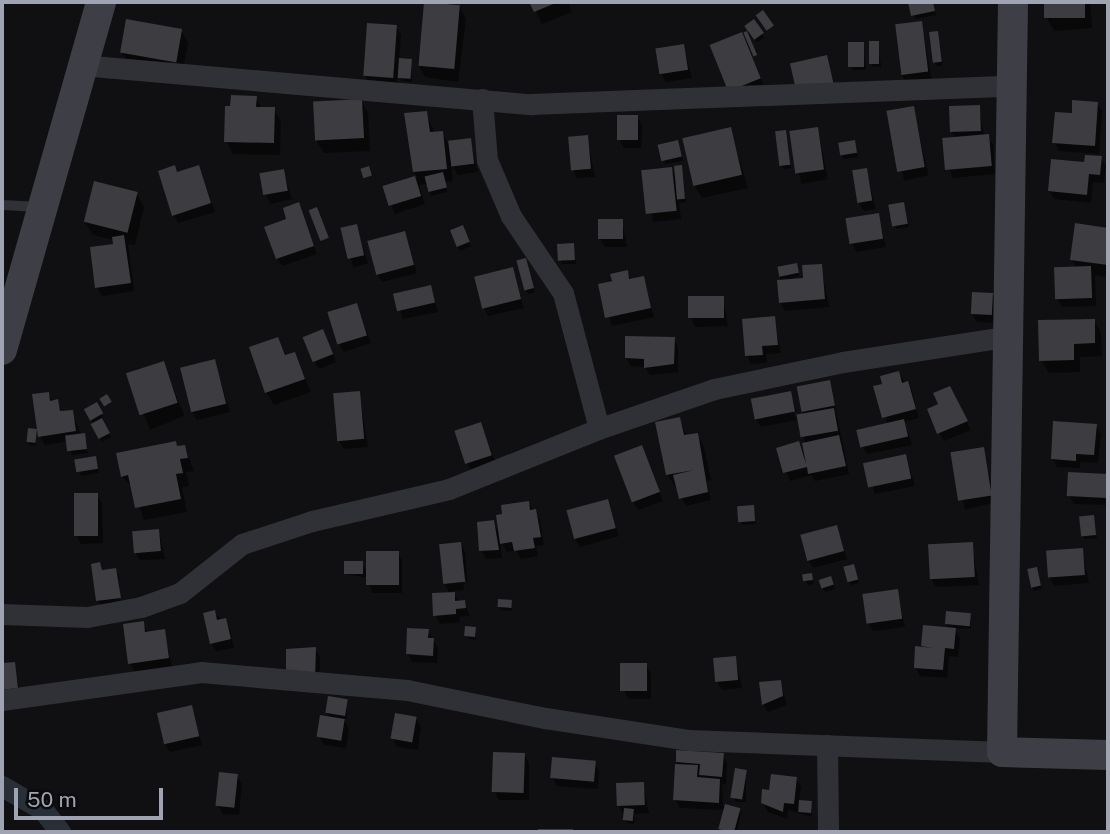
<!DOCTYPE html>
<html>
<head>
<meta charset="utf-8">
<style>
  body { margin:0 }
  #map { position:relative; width:1110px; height:834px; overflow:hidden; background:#100f11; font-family:"Public Sans",sans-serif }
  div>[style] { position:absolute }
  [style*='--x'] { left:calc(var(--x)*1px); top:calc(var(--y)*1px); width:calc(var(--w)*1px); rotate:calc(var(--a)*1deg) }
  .shadow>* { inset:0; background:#0007; transform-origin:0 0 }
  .canal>* { height:21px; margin:-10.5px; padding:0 10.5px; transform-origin:10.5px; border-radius:10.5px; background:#282f36 }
  .building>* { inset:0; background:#3c3c41; transform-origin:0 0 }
  .lane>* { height:10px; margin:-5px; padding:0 5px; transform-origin:5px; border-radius:5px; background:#303136 }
  .street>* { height:21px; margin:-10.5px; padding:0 10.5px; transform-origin:10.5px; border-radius:10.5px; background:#303136 }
  .secondary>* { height:30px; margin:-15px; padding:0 15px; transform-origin:15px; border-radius:15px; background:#3e3f46 }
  span { translate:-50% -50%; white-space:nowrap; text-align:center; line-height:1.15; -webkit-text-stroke:6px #0b0a0c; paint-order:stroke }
  .frame { position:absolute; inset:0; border:4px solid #a0a4b2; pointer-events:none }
  .scale { position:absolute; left:14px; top:788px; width:149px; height:32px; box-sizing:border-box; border:4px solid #a0a4b2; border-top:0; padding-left:9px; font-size:21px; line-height:24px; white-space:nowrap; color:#a0a4b2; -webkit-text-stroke:5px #0b0a0c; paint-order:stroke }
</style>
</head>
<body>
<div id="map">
  <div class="shadow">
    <div style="clip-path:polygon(426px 2px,459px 6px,466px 19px,458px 82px,425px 77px,418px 64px)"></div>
    <div style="clip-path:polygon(531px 2px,568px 2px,572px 12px,542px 24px)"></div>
    <div style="clip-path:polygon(910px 2px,933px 2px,936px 15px,915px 19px)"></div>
    <div style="clip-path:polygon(1046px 2px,1090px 2px,1092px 28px,1054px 31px,1047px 18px)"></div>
    <div style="left:753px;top:21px;width:20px;height:8px;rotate:57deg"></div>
    <div style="clip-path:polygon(921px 22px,932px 80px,907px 83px,902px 75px)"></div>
    <div style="clip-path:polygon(396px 27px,401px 35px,399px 60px,411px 61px,412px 82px,402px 81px,398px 74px,397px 86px,370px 84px,365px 76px)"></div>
    <div style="clip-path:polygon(181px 30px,188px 43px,182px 75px,129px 65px,122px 52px)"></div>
    <div style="clip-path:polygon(937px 32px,943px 66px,937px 66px,935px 63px)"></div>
    <div style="clip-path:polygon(746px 42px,764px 87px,731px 91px)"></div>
    <div style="clip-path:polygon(863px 43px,866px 70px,853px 70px,851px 67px)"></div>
    <div style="clip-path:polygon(878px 43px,881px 67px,873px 67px,871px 63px)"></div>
    <div style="clip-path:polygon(683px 46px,692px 78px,666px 82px,661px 73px)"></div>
    <div style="clip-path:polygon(826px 57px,837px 93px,804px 101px)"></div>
    <div style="clip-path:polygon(256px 98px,262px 109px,274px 109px,281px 122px,280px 155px,233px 154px,226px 141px)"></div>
    <div style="clip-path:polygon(361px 100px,368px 113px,370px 151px,324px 153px,316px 140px)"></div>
    <div style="clip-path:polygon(1097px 103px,1102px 112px,1099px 154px,1059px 151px,1054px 142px,1073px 115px)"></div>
    <div style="clip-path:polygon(979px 107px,984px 136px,993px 144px,995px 174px,952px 178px,944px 139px,955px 138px,951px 131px)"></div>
    <div style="left:913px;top:108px;width:69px;height:25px;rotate:77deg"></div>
    <div style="clip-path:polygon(426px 113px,435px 134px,442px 133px,448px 143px,470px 140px,478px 172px,458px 175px,451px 164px,453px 181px,445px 182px,447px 192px,431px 196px,427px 184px,419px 185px,425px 204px,395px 214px,384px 187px,417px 177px,414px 172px)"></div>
    <div style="clip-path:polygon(637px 117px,642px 125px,641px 148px,624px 148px,619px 139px)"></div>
    <div style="clip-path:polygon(730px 129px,748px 188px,702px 198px,694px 185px)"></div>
    <div style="left:818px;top:129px;width:51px;height:27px;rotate:79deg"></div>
    <div style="clip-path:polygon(785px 132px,791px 168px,783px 169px,781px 165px)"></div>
    <div style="clip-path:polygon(587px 137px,595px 177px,577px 178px,573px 170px)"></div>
    <div style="clip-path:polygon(678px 142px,683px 161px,666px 164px,664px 161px)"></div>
    <div style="clip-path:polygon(854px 142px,858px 157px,844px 159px,842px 155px)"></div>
    <div style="clip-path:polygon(1101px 158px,1106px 166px,1104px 183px,1093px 182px,1091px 203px,1054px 199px,1049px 191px)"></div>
    <div style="clip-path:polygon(174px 167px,178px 174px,199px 168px,215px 212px,178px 223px,174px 215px)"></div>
    <div style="clip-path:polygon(681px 167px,686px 202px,679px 203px,681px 219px,653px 222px,643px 172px,671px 168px,677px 179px)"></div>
    <div style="clip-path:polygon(866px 170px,876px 209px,864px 211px,859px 203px)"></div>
    <div style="clip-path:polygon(283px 171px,292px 199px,270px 204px,266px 195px)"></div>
    <div style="clip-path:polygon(137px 194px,144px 207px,135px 245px,128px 244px,134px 291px,102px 296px,97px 287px,114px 240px,93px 235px,85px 222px)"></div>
    <div style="clip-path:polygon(904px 204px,909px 227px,896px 229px,890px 206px)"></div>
    <div style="clip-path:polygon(298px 205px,317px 254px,282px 266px,277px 258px)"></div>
    <div style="clip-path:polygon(878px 215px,886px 247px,857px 252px,852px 244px)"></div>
    <div style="clip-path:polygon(622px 221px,627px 247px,605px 247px,600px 239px)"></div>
    <div style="clip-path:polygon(1076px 225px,1108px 229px,1108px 277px,1095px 275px,1096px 306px,1062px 307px,1057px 299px,1056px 268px,1077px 268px,1072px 260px)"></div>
    <div style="left:356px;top:226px;width:39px;height:15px;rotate:72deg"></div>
    <div style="clip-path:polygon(464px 231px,471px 246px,460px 251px,458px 247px)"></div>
    <div style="clip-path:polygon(405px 233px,417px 273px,382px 282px,377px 274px)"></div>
    <div style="clip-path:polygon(573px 245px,576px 264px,562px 264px,560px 260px)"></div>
    <div style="clip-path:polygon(527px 264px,535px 292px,528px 294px,526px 290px)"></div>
    <div style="clip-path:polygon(796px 265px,799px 276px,785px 281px,805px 280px,821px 266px,829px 307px,785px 311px,780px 302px,780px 275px)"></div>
    <div style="clip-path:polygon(512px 269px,524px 308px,488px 316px,484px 308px)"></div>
    <div style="clip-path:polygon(627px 272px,632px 281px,643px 278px,654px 317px,612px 326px,600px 285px)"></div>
    <div style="clip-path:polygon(430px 287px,438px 312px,403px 319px,395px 294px)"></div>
    <div style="clip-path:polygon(992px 294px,997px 303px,996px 323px,977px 322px,972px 314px)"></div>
    <div style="clip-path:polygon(723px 298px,728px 326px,695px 327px,691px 318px)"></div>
    <div style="clip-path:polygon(356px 305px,371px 343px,344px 352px,339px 344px)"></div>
    <div style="clip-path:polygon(774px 318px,781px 353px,766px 354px,767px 363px,751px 364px,747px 355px)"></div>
    <div style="clip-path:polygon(1094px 320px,1101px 333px,1102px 356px,1080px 357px,1080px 372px,1049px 373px,1041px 360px)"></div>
    <div style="clip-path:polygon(323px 331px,336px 362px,319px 369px,314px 361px)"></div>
    <div style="clip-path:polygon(673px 338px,678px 347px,678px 372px,650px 375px,645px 367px,631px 366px,626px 358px)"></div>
    <div style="clip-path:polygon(278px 339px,287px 356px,295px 354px,311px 392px,274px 405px,266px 392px)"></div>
    <div style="clip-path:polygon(214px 361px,230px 412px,197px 420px,192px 412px)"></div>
    <div style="left:163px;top:363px;width:57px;height:37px;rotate:68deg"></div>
    <div style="clip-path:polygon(898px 373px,912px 391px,919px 418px,904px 422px,912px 445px,867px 454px,862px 446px,887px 424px,884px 385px)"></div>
    <div style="clip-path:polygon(830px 382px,849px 474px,815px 481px,811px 475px,790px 481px,778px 449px,798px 443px,805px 454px,803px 411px)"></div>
    <div style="clip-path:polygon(359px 393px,368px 447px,344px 449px,339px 441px)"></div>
    <div style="clip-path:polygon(790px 393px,797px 412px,789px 405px,797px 420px,761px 427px,756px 418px)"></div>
    <div style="clip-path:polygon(48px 394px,62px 413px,72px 412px,88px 453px,72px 455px,68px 441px,45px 445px,40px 436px)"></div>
    <div style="clip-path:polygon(954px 397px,971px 430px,944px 441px,939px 433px)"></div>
    <div style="clip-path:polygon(96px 404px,111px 437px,102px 442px,86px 410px)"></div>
    <div style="clip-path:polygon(679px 419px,687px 436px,697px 435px,704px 447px,711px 480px,706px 481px,711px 500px,686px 506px,668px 475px,657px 423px)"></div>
    <div style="clip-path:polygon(480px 424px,496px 463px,472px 472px,467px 463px)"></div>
    <div style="clip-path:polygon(1096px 426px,1101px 434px,1098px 463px,1080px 462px,1080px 468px,1057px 467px,1052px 458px)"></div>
    <div style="clip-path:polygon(35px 431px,36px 446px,29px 445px,27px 441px)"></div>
    <div style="clip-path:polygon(184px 446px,194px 471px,186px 472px,189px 486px,182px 487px,187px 512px,144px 520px,133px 488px,122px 476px)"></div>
    <div style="clip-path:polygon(641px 447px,663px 501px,638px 510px,633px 502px)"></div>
    <div style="left:983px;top:449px;width:55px;height:31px;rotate:77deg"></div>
    <div style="clip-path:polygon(906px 456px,915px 486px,875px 494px,865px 463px)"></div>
    <div style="clip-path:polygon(97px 461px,99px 473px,81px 476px,77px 462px)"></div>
    <div style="clip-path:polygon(1070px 474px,1108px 475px,1108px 505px,1074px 504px,1069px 495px)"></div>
    <div style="clip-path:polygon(97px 495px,102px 503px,103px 543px,81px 544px,76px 535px)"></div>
    <div style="clip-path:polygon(607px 501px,619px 536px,580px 547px,575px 539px)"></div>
    <div style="clip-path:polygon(528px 502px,540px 520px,544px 545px,536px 546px,538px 556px,521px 559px,516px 550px,507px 552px,500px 539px,502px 558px,486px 559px,481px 550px,493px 522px,500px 534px,504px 515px)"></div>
    <div style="clip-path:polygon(753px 507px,756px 524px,743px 525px,741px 522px)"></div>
    <div style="clip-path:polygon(1093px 517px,1097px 538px,1084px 539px,1082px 536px)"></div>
    <div style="clip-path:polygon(836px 527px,847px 559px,813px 568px,808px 560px)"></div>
    <div style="clip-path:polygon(159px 531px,165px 559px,140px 560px,135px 552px)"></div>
    <div style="clip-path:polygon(460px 544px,465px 552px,468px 590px,460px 550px,464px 590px,452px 591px,459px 602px,464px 602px,470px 616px,459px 617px,460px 622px,440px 624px,435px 615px,450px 594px,444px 583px)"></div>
    <div style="clip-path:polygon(972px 544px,979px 585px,936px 587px,931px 579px)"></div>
    <div style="clip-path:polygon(1082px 550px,1089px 583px,1054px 586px,1050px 578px)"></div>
    <div style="clip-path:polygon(398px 553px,402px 561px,402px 593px,372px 593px,367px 578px,346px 574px,362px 563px,367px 573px)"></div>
    <div style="clip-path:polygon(100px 564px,103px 571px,115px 570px,119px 576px,120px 607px,103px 609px,98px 601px,93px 565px)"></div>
    <div style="clip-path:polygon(855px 569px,859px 583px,851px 585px,849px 582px)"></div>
    <div style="clip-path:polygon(1036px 569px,1042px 589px,1034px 591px,1032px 587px)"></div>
    <div style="clip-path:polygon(811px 575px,814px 584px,808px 585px,806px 581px)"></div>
    <div style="clip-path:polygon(833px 581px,835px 589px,825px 592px,823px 588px)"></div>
    <div style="clip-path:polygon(897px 591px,905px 627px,873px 631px,868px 623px)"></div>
    <div style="clip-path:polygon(511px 602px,512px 611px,501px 610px,499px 606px)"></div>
    <div style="clip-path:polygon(214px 612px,230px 629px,234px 648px,216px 651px,211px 643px)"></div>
    <div style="clip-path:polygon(970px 615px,971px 629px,954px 628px,960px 638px,958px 657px,949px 656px,947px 678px,920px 676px,915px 667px,925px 627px,950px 629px,946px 624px)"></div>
    <div style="clip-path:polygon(143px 623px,148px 633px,164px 631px,172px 667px,135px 672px,130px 663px)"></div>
    <div style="clip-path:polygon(475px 628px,476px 640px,469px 639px,466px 635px)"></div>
    <div style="clip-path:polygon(428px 631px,438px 648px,437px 663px,412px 662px,408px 654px)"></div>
    <div style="clip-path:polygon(315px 649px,320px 657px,319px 690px,292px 687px)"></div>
    <div style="clip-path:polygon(735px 658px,742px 688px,722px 690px,717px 682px)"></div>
    <div style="clip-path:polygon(14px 664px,21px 696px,2px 698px,2px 665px)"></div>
    <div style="clip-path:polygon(646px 665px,651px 674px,651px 699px,629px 699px,624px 691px)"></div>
    <div style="clip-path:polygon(780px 682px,787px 705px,768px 712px,763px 704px)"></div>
    <div style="clip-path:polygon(346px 701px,347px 719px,343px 718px,349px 729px,346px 748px,324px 745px,319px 736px,330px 718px,327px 712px)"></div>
    <div style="clip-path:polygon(191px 707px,202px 745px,170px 752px,165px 744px)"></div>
    <div style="clip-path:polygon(416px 718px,421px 727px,418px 750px,397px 747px,393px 739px)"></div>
    <div style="clip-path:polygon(524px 754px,529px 763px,529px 800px,499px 800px,494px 791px)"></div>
    <div style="clip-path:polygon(723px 755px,727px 763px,726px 785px,722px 784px,723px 806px,741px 813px,737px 832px,721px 828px,725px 810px,680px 808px,675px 799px,677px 762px)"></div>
    <div style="clip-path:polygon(594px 763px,599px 771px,598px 789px,557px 786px,552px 777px)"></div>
    <div style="clip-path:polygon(746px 771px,746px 802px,736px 802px,734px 798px)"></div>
    <div style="clip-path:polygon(237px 776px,242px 784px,239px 815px,223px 814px,218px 805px)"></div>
    <div style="clip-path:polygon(796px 779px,801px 787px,799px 802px,811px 802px,812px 817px,788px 810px,787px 819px,768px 812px,763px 803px,771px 792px)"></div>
    <div style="clip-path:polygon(643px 784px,649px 813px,635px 814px,634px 824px,627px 823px,619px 806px)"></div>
  </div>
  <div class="canal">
    <div style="--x:2;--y:786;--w:48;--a:30.3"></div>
    <div style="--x:43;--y:810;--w:28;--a:52"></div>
  </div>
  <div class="building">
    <div style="left:424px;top:2px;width:36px;height:64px;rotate:5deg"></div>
    <div style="clip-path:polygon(529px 2px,558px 2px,534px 12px)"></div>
    <div style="clip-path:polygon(908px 2px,933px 2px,935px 11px,911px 16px)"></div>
    <div style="left:1044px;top:2px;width:41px;height:16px"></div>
    <div style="left:763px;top:10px;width:19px;height:9px;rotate:55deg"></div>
    <div style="left:126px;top:19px;width:57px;height:34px;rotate:10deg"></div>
    <div style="left:754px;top:19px;width:17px;height:12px;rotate:54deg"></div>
    <div style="left:922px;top:21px;width:51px;height:27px;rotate:83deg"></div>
    <div style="left:367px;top:23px;width:30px;height:53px;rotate:4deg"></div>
    <div style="left:747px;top:31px;width:26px;height:4px;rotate:67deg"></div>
    <div style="left:938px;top:31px;width:31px;height:9px;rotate:83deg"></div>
    <div style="left:742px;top:32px;width:50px;height:35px;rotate:68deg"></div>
    <div style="left:869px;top:41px;width:10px;height:23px"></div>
    <div style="left:848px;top:42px;width:16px;height:25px"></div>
    <div style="left:684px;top:44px;width:26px;height:29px;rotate:81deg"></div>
    <div style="left:827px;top:55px;width:31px;height:38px;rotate:77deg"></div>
    <div style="left:399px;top:58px;width:13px;height:20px;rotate:4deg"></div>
    <div style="clip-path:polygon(231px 95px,257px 96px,256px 107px,275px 107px,274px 143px,224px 142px,225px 106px,230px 106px)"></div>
    <div style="left:362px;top:99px;width:39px;height:49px;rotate:87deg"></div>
    <div style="clip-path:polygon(1072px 100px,1098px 102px,1095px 146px,1052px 143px,1055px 112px,1072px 113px)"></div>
    <div style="left:980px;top:105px;width:26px;height:31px;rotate:88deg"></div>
    <div style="left:914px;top:106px;width:62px;height:28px;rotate:80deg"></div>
    <div style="clip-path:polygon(427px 111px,430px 132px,443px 131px,447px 169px,413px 172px,404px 113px)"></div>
    <div style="left:617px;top:115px;width:21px;height:25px"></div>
    <div style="left:731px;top:127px;width:49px;height:50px;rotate:77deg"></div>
    <div style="left:818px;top:127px;width:43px;height:29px;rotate:82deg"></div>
    <div style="left:786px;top:130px;width:35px;height:11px;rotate:83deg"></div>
    <div style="left:989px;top:134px;width:32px;height:47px;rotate:85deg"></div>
    <div style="left:588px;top:135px;width:34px;height:20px;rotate:85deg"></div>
    <div style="left:471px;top:138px;width:26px;height:23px;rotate:83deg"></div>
    <div style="left:678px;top:140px;width:17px;height:21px;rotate:77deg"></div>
    <div style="left:855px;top:140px;width:13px;height:17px;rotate:81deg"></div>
    <div style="clip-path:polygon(1085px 155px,1102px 156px,1100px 175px,1089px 174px,1087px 195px,1048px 191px,1051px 159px,1084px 162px)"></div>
    <div style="clip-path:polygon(175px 165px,177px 172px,199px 165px,211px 203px,172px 216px,158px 171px)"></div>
    <div style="left:682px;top:165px;width:34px;height:8px;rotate:85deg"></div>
    <div style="left:369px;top:166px;width:10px;height:9px;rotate:73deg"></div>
    <div style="left:672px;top:167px;width:44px;height:31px;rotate:84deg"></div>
    <div style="left:867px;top:168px;width:33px;height:15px;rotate:81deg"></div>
    <div style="left:284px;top:169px;width:22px;height:25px;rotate:80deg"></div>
    <div style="left:443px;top:172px;width:16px;height:19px;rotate:76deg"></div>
    <div style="left:415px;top:176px;width:21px;height:34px;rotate:73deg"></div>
    <div style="left:94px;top:181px;width:45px;height:42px;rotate:14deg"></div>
    <div style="clip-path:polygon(299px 202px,314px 246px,276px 259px,264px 227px,286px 219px,283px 208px)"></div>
    <div style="left:904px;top:202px;width:22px;height:16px;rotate:80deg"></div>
    <div style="left:317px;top:207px;width:33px;height:9px;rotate:69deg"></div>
    <div style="left:879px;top:213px;width:26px;height:34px;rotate:81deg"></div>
    <div style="left:598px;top:219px;width:25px;height:20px"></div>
    <div style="clip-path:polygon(1075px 223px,1108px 228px,1108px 265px,1070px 260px)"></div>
    <div style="left:357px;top:224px;width:32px;height:17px;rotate:77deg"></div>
    <div style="left:463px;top:225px;width:18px;height:14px;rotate:68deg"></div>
    <div style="left:405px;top:231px;width:35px;height:39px;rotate:75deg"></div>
    <div style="clip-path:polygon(124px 235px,131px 283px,95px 288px,90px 247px,113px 244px,112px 237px)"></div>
    <div style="left:574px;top:243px;width:17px;height:17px;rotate:87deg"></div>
    <div style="left:526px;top:258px;width:31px;height:10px;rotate:75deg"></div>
    <div style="left:797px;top:263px;width:10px;height:20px;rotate:79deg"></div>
    <div style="clip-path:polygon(822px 264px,825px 299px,779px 303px,777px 280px,803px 278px,802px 265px)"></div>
    <div style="left:1091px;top:266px;width:32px;height:37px;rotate:88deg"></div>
    <div style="left:513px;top:267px;width:33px;height:40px;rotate:76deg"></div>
    <div style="clip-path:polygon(628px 270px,629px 279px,644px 276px,651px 308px,605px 318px,598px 284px,612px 281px,610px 274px)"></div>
    <div style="left:431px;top:285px;width:18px;height:39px;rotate:77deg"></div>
    <div style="left:972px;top:292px;width:21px;height:22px;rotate:3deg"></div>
    <div style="left:724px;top:296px;width:22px;height:36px;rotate:90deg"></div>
    <div style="left:357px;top:303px;width:34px;height:31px;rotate:73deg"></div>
    <div style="clip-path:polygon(775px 316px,778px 345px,762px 346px,763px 355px,745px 356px,742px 319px)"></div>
    <div style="clip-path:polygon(1095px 319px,1095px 343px,1074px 344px,1074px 360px,1039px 361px,1038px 320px)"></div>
    <div style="left:323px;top:329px;width:27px;height:22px;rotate:68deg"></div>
    <div style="clip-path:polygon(625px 336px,675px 337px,674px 364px,644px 368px,644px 359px,625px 358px)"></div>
    <div style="clip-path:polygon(278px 337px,285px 355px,295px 352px,305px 379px,265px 393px,249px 347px)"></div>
    <div style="left:215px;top:359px;width:46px;height:36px;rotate:76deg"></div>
    <div style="left:164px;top:361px;width:44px;height:40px;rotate:72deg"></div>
    <div style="clip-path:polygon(899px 371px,902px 383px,908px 381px,916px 409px,882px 418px,873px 386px,882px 384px,880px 376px)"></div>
    <div style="left:830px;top:380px;width:26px;height:34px;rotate:79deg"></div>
    <div style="clip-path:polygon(950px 386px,968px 421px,937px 434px,927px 409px,938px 404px,933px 393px)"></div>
    <div style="left:360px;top:391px;width:48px;height:27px;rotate:85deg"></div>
    <div style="left:791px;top:391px;width:21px;height:41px;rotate:79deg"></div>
    <div style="clip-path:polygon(49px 392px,50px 401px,58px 399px,60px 411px,73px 410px,76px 431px,38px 437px,32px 394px)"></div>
    <div style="left:107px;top:394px;width:9px;height:9px;rotate:58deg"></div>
    <div style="left:97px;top:402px;width:13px;height:15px;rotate:61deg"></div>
    <div style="left:834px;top:408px;width:23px;height:38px;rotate:80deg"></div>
    <div style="clip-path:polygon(680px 417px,684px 435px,698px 433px,708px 492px,679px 499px,673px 475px,694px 470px,666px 475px,655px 422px)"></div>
    <div style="left:102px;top:418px;width:17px;height:13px;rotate:62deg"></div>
    <div style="left:904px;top:419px;width:18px;height:49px;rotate:77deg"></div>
    <div style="clip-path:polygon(1053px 421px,1097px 424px,1094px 455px,1076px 454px,1076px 461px,1051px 459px)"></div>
    <div style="left:481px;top:422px;width:35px;height:28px;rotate:72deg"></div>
    <div style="left:28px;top:428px;width:9px;height:14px;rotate:6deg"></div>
    <div style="left:85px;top:433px;width:16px;height:20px;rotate:83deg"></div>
    <div style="clip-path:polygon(839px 435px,846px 466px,808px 474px,807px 467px,783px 473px,776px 448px,799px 441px,806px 464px,802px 443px)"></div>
    <div style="clip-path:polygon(176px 441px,177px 446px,185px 445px,188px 458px,180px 459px,183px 473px,176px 474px,181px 499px,135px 508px,128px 475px,121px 477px,116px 453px)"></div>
    <div style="left:642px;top:445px;width:50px;height:30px;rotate:69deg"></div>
    <div style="left:984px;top:447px;width:49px;height:34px;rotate:81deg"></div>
    <div style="left:906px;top:454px;width:25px;height:44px;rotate:78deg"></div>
    <div style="left:96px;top:456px;width:13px;height:22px;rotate:81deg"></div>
    <div style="left:1068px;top:472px;width:40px;height:24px;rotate:3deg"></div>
    <div style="left:74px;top:493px;width:24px;height:43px"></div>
    <div style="left:608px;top:499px;width:30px;height:43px;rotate:75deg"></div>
    <div style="clip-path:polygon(529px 501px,530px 510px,536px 509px,541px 537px,533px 538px,535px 548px,514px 551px,512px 542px,500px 544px,496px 515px,502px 514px,501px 505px)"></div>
    <div style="left:754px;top:505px;width:16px;height:17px;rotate:86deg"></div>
    <div style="left:1094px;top:515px;width:20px;height:15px;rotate:84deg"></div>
    <div style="clip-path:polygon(494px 520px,499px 550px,479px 551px,477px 522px)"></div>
    <div style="left:837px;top:525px;width:27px;height:38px;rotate:75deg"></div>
    <div style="left:159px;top:529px;width:22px;height:27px;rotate:85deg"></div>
    <div style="left:461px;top:542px;width:40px;height:22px;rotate:84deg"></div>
    <div style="left:973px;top:542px;width:35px;height:45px;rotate:87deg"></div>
    <div style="left:1083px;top:548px;width:27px;height:37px;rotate:86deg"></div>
    <div style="left:366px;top:551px;width:33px;height:34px"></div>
    <div style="left:344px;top:561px;width:19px;height:13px"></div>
    <div style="clip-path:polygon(100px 562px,102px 570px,116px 568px,121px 598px,96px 601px,91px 564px)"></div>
    <div style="left:854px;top:564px;width:16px;height:11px;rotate:75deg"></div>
    <div style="left:1037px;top:567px;width:19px;height:10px;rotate:78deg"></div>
    <div style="left:812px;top:573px;width:7px;height:10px;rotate:82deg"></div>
    <div style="left:831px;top:576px;width:9px;height:13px;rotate:72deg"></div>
    <div style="left:898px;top:589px;width:30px;height:36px;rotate:82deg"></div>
    <div style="clip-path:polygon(455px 592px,455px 601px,465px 600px,466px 608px,456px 609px,456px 614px,433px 616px,432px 593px)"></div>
    <div style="left:498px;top:599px;width:14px;height:8px;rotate:4deg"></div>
    <div style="clip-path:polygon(215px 610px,217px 620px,226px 618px,231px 639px,210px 644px,203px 613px)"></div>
    <div style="left:946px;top:611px;width:25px;height:13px;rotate:5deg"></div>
    <div style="clip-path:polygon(144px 621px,145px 632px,165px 629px,169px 658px,128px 664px,123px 624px)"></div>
    <div style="clip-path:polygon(923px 625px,956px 628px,954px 649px,945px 648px,943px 670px,914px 668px,915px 646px,933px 648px,921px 646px)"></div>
    <div style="left:465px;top:626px;width:11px;height:10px;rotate:5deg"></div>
    <div style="clip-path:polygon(407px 628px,429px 629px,428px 638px,434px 638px,433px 656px,406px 654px)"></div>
    <div style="clip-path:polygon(316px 647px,315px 682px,286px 679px,286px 649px)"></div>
    <div style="left:736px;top:656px;width:24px;height:23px;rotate:85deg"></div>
    <div style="clip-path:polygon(15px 662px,18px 688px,2px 690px,2px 663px)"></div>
    <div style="left:647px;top:663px;width:28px;height:27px;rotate:90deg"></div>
    <div style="clip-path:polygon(781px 680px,783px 696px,762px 705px,759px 682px)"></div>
    <div style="left:328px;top:696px;width:20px;height:17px;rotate:9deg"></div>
    <div style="left:192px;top:705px;width:32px;height:36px;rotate:77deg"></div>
    <div style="left:395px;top:713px;width:22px;height:26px;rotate:10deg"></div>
    <div style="left:320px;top:715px;width:25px;height:22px;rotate:9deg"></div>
    <div style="clip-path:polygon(676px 750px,724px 753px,722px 777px,699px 775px,700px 764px,676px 762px)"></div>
    <div style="left:493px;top:752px;width:32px;height:40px;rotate:2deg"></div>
    <div style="left:552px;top:757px;width:44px;height:21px;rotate:5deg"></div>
    <div style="clip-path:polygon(675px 764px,698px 765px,697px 777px,720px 779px,719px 803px,673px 800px)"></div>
    <div style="left:735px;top:768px;width:12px;height:30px;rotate:9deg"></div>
    <div style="left:219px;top:772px;width:19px;height:34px;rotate:6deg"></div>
    <div style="clip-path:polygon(771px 774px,797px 777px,794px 804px,784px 803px,783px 812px,761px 803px,762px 789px,769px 790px)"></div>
    <div style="left:644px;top:782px;width:23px;height:28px;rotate:88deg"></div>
    <div style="left:799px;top:800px;width:13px;height:12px;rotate:4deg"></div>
    <div style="left:725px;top:804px;width:16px;height:26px;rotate:15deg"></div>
    <div style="left:624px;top:808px;width:10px;height:12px;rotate:6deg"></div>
    <div style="left:538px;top:829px;width:35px;height:3px"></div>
  </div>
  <div class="lane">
    <div style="--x:2;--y:205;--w:39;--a:3"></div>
  </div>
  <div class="street">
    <div style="--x:81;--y:65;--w:452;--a:5"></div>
    <div style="--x:531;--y:104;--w:484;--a:-2.2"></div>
    <div style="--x:482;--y:99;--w:61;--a:85.3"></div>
    <div style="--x:487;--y:160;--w:61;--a:66.8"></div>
    <div style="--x:511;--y:216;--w:93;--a:56"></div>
    <div style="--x:563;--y:293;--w:140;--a:75.1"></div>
    <div style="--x:2;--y:614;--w:85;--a:2"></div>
    <div style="--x:87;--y:617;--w:55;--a:-10.5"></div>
    <div style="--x:141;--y:607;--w:41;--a:-19.7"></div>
    <div style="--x:180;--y:593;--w:79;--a:-38.3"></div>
    <div style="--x:242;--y:544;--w:74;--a:-18.2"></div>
    <div style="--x:312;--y:521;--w:141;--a:-13.1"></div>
    <div style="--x:449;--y:489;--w:161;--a:-21.9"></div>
    <div style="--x:598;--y:429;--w:123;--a:-19"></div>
    <div style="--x:714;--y:389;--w:132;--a:-11.8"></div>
    <div style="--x:843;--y:362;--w:169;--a:-8.8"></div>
    <div style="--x:2;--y:700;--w:201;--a:-8"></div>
    <div style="--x:201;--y:672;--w:207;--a:5"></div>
    <div style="--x:407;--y:690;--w:141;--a:11.5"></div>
    <div style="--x:545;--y:718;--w:146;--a:8.7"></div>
    <div style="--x:689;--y:740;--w:313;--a:2.2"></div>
    <div style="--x:827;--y:745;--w:87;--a:89.3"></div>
  </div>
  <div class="secondary">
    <div style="--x:1013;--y:2;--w:750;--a:90.84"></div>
    <div style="--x:1002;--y:752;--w:106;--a:1.6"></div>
    <div style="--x:2;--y:350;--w:362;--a:-74.1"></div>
  </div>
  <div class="frame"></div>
  <div class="scale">50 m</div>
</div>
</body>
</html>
